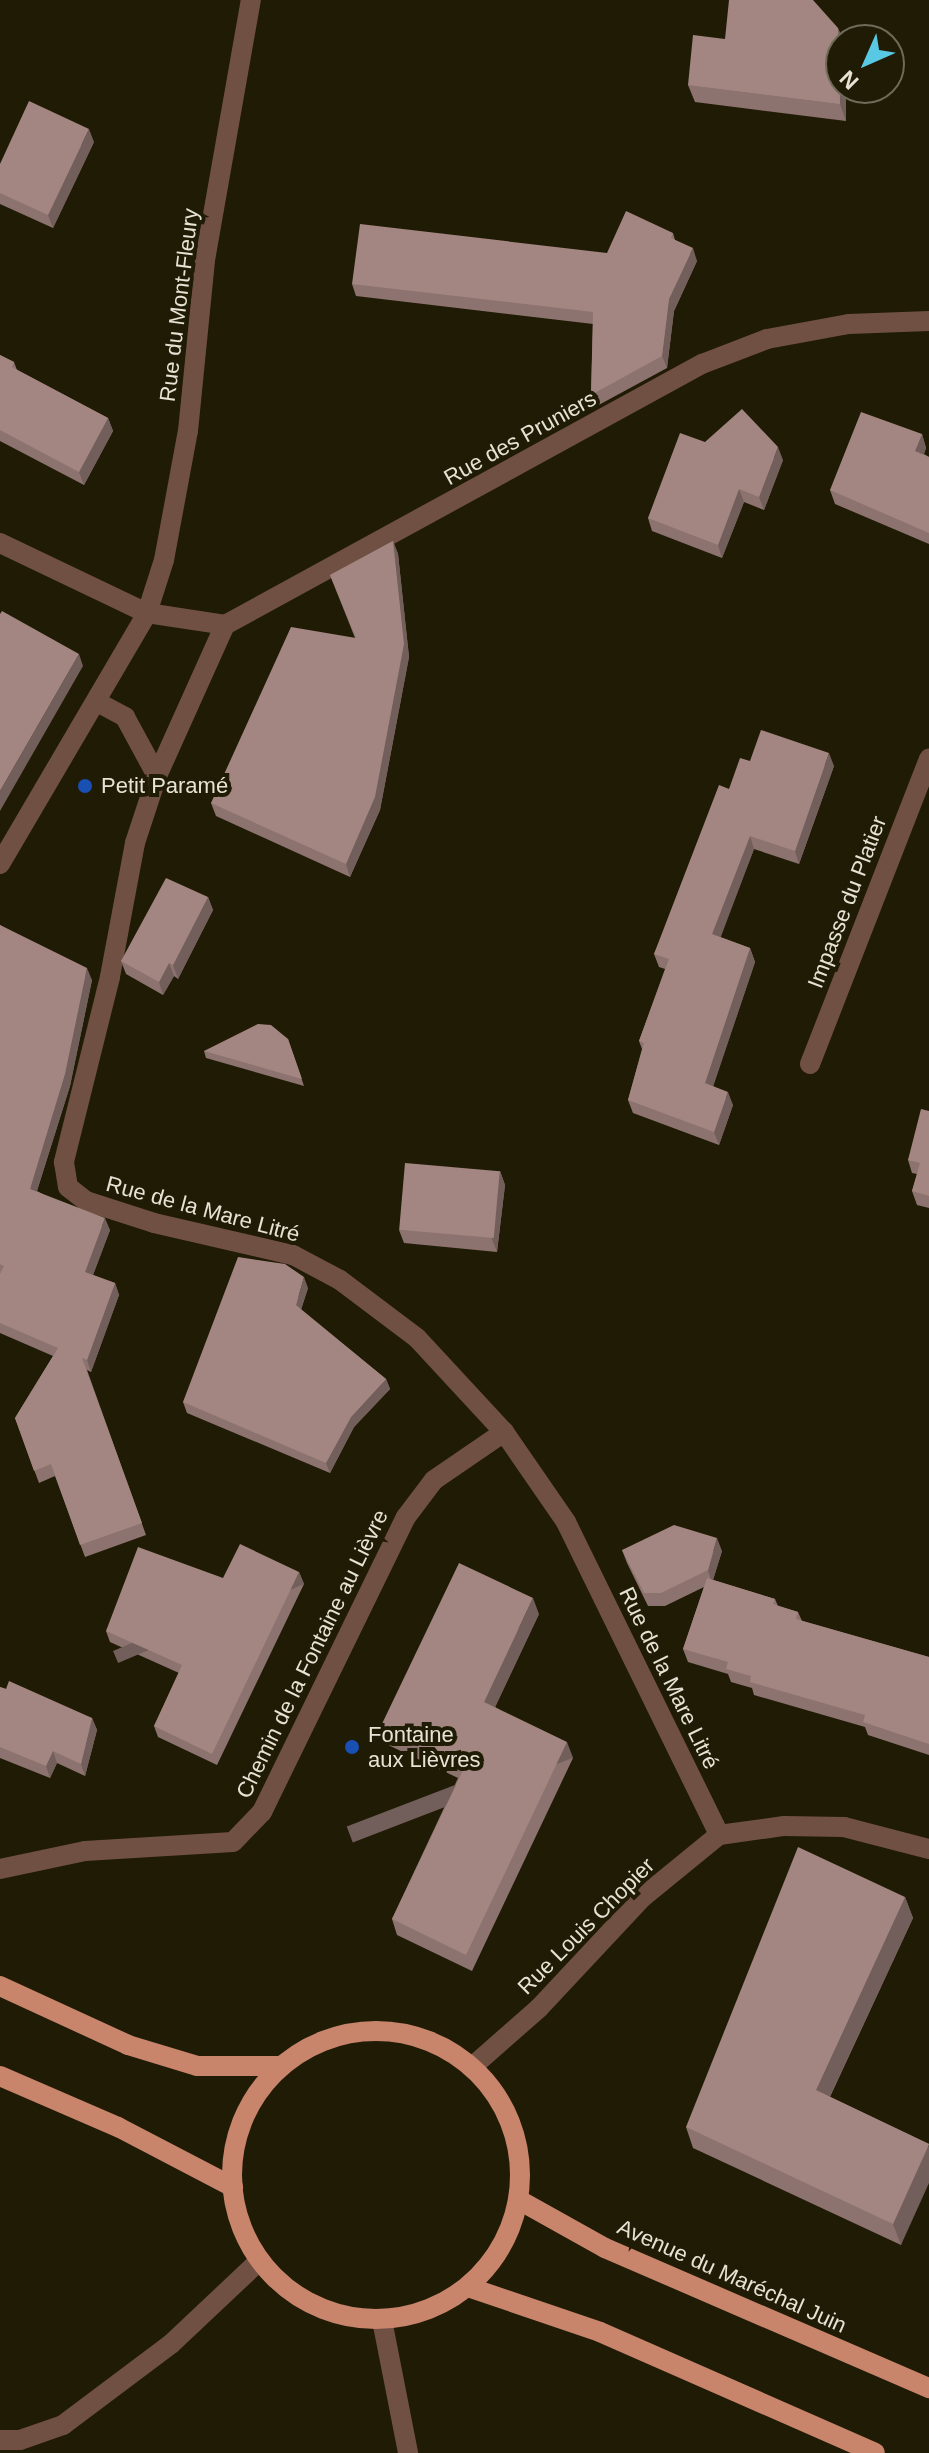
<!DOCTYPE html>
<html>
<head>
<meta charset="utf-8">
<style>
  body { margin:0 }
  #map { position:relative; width:929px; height:2453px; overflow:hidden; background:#201b05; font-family:Arial,sans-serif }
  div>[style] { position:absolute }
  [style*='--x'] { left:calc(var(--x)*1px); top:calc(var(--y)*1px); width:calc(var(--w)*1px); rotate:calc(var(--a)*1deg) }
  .street>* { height:20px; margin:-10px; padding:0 10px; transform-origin:10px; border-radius:10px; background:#715044 }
  .primary>* { height:20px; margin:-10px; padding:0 10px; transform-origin:10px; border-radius:10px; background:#c9846c }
  .primary>.ring { margin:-10px; padding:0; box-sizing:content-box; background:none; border:20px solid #c9846c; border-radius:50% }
  .wall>* { inset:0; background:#8c736f }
  .shaded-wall>* { inset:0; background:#725e5a; transform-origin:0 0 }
  .building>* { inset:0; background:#a38681; transform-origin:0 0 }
  .dots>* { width:22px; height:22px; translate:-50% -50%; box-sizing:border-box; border:4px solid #201b05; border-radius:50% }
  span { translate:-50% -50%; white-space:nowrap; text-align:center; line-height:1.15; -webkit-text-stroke:8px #201b05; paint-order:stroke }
  .street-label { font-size:22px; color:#e6e3d5 }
  .poi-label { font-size:22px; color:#e6e3d5 }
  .left { translate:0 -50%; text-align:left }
  .north { position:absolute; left:825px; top:24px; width:80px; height:80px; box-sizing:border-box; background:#201b05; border:2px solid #6f6b58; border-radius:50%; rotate:225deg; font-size:22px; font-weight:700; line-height:32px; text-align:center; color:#e6e3d5 }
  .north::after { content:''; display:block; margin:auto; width:28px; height:36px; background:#59c8e4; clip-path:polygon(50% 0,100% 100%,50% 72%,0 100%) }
</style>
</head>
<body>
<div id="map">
  <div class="street">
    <div style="--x:0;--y:543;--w:163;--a:25.5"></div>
    <div style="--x:147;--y:613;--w:79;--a:8.7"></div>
    <div style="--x:225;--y:625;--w:544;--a:-28.69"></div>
    <div style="--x:702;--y:364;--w:70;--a:-21"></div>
    <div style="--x:767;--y:339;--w:83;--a:-10.4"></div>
    <div style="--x:849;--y:324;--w:80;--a:-2.1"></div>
    <div style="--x:97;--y:702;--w:32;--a:28"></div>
    <div style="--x:125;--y:717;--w:67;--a:61.5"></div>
    <div style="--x:157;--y:776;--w:71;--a:108.2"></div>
    <div style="--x:135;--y:843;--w:136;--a:100.6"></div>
    <div style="--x:110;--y:977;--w:191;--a:104"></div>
    <div style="--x:64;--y:1162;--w:25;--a:81"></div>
    <div style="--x:68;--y:1187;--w:23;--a:38"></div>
    <div style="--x:86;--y:1201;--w:71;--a:17.9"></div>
    <div style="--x:154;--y:1223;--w:143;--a:13"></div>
    <div style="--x:293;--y:1255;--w:53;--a:28"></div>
    <div style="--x:340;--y:1280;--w:96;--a:37"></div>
    <div style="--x:417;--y:1338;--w:128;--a:47.2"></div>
    <div style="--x:504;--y:1432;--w:109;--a:55.4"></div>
    <div style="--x:566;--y:1522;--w:348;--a:63.9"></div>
    <div style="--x:157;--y:776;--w:166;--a:-65.8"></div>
    <div style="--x:0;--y:864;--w:291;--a:-59.6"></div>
    <div style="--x:147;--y:613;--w:56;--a:-72.2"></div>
    <div style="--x:164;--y:560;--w:131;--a:-79.5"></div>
    <div style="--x:188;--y:431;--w:172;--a:-84.3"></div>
    <div style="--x:205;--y:260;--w:264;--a:-80"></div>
    <div style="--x:810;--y:1064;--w:328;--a:-68.7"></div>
    <div style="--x:0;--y:1869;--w:87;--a:-12"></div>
    <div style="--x:85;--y:1851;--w:148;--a:-3.5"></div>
    <div style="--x:233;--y:1842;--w:42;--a:-46"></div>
    <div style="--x:262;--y:1812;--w:328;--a:-64"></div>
    <div style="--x:406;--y:1517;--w:46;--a:-52.9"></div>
    <div style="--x:434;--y:1480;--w:85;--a:-34.4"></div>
    <div style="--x:472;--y:2067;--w:89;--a:-41.4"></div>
    <div style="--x:539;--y:2008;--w:152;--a:-46.9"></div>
    <div style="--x:643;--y:1897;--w:98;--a:-39.2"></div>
    <div style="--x:719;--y:1835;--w:66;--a:-7.9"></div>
    <div style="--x:784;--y:1826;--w:60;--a:1"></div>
    <div style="--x:844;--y:1827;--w:88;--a:14.5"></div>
    <div style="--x:382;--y:2320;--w:136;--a:78.9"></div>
    <div style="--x:0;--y:2440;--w:20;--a:0"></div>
    <div style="--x:20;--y:2440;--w:46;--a:-19.2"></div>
    <div style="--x:63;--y:2425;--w:135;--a:-36.9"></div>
    <div style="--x:171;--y:2344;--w:122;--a:-43.3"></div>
  </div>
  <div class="primary">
    <div style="--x:0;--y:1986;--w:141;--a:24.7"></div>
    <div style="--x:128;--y:2045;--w:72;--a:16.9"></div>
    <div style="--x:197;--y:2066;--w:84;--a:0"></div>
    <div class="ring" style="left:232px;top:2031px;width:268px;height:268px"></div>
    <div style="--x:0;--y:2076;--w:129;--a:23.4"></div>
    <div style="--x:118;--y:2127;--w:130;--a:27.6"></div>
    <div style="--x:519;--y:2200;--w:98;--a:29.2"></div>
    <div style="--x:605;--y:2248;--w:353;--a:23.4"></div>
    <div style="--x:468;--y:2287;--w:139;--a:18.8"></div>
    <div style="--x:600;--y:2332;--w:300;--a:23.7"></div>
  </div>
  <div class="wall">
    <div style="clip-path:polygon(838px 28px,843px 40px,841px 40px,841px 88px,846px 88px,846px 121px,695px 102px,688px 85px,725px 39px)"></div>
    <div style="clip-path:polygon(94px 142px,53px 228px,0 204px,0 164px)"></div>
    <div style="clip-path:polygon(673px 233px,675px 240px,697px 261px,674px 311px,667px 368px,595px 407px,591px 395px,593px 324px,356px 296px,352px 284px,607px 253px)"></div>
    <div style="clip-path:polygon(0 355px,14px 362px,17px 370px,108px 418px,113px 431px,84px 485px,0 441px)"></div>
    <div style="clip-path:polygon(922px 434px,926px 448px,924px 454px,929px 457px,929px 544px,835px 504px,830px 490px)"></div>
    <div style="clip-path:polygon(705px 442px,783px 460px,764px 510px,744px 502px,722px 558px,652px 531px,648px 518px)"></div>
    <div style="clip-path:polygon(393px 541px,398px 554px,409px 657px,380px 810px,350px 877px,216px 816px,211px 803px,355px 638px,330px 575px)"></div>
    <div style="clip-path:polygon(750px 761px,834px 766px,799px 864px,754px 849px,720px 937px,750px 948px,755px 962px,713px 1086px,733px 1105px,719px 1145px,633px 1113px,628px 1100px,642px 1049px,639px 1041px,665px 969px,659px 967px,654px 954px,729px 789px)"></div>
    <div style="clip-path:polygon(208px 897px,213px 910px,178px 979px,174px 976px,163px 995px,126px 974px,121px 961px)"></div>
    <div style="clip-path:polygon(0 925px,92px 980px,70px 1086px,37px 1191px,110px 1230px,93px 1275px,115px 1283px,119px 1295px,91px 1372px,87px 1370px,146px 1535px,85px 1557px,55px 1476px,39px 1483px,15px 1418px,53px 1356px,0 1333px)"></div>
    <div style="clip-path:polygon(288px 1039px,304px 1086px,206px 1058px,204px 1051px)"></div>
    <div style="clip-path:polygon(929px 1111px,929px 1208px,917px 1205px,912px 1191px,917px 1174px,912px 1173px,908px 1160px)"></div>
    <div style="clip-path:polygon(500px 1171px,505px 1185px,497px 1252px,404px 1243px,399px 1230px)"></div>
    <div style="clip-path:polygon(308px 1288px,301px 1310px,386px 1379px,390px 1389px,354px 1427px,330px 1473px,187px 1413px,183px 1402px)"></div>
    <div style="clip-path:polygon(622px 1550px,722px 1551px,713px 1580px,775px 1599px,778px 1606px,798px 1612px,802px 1621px,929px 1657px,929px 1755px,868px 1735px,865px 1727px,754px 1695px,752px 1688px,731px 1682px,728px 1674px,688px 1662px,683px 1649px,704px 1587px,665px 1606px,648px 1606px,627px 1563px)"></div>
    <div style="clip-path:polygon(299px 1572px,304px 1584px,217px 1765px,158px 1737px,154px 1726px,179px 1673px,110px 1642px,106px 1631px,223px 1578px)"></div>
    <div style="clip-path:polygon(539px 1614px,495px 1707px,573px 1758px,472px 1971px,397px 1935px,392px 1919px,458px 1778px,386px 1744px,380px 1728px)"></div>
    <div style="clip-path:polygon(0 1687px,92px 1718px,97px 1730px,85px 1776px,57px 1763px,50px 1778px,0 1758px)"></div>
    <div style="clip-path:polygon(905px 1897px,913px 1918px,830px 2097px,929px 2144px,901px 2245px,693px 2148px,686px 2127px)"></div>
  </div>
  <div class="shaded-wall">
    <div style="clip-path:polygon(838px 28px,843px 40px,841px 40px,841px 88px,846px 88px,846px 121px,840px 104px)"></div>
    <div style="clip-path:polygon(89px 129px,94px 142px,53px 228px,48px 215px)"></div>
    <div style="clip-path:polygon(693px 248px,697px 261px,674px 311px,667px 368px,662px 356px,669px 299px)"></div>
    <div style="clip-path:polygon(108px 418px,113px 431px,84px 485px,79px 472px)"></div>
    <div style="clip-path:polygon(922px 434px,926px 448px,920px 464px,915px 451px)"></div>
    <div style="clip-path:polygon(778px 447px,783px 460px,764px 510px,759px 497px)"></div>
    <div style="clip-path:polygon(739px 489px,744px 502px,722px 558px,718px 545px)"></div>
    <div style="clip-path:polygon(393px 541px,398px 554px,409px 657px,380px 810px,350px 877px,346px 864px)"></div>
    <div style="clip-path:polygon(79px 654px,83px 666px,0 811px,0 791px)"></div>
    <div style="clip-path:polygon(829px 753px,834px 766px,799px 864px,795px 851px)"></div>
    <div style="clip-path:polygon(750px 836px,754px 849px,717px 947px,712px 934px)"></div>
    <div style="clip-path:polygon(208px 897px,213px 910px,178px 979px,173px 965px)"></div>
    <div style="clip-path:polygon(750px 948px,755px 962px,710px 1096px,705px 1083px)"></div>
    <div style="clip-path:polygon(169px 963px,174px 976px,163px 995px,159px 982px)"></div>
    <div style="clip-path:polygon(87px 968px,92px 980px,70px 1086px,34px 1200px,30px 1189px)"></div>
    <div style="clip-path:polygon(728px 1092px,733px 1105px,719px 1145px,714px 1132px)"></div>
    <div style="clip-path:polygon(500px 1171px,505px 1185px,497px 1252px,492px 1239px)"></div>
    <div style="clip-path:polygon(105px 1218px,110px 1230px,90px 1283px,85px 1272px)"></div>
    <div style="clip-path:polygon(304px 1277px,308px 1288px,299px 1315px,296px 1305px)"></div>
    <div style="clip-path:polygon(115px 1283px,119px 1295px,91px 1372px,87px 1360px)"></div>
    <div style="clip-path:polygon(386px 1379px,390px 1389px,354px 1427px,330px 1473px,326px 1463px,351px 1417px)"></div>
    <div style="clip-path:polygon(717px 1538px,722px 1551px,712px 1583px,708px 1570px)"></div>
    <div style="left:299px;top:1572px;width:13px;height:202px;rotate:67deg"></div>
    <div style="clip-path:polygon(533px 1598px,539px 1614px,490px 1718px,484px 1702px)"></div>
    <div style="clip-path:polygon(92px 1718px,97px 1730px,85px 1776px,81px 1764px)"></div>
    <div style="left:567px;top:1742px;width:17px;height:236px;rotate:69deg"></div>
    <div style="clip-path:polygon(53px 1751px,57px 1763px,50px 1778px,46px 1766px)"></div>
    <div style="clip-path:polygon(905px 1897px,913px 1918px,823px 2111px,816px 2090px)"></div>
    <div style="clip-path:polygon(929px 2145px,929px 2183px,901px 2245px,893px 2224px)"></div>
  </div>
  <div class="building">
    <div style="clip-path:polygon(729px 0,813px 0,838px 28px,840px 104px,688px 85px,693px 35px,725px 39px)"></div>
    <div style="clip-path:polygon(29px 101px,89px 129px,48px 215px,0 193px,0 164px)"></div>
    <div style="clip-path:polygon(626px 211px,673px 233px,671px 238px,693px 248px,669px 299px,662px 356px,591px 395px,593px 312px,352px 284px,360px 224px,607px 253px)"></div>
    <div style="clip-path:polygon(0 355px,14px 362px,12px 367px,108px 418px,79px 472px,0 430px)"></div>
    <div style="clip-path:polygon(742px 409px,778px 447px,759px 497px,739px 489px,718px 545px,648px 518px,680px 433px,705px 442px)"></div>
    <div style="clip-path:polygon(861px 412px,922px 434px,915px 451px,929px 457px,929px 533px,830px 490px)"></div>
    <div style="clip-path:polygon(393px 541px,404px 644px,375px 797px,346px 864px,211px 803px,291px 627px,356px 638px,330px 575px)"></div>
    <div style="clip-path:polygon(2px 611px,79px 654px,0 791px,0 614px)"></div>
    <div style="clip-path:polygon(761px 730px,829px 753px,795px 851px,750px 836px,712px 934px,750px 948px,705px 1083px,728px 1092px,714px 1132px,628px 1100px,644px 1043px,639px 1041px,669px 959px,654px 954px,719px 785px,729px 789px,740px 758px,750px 761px)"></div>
    <div style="clip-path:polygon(166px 878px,208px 897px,173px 965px,169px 963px,159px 982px,121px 961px)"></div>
    <div style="clip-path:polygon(0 925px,87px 968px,65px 1074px,30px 1189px,105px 1218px,85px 1272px,115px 1283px,87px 1360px,82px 1358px,142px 1523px,80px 1545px,51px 1464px,34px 1471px,15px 1418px,58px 1348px,0 1323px,0 1274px,4px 1266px,0 1264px)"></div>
    <div style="clip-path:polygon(258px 1024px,271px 1025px,288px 1039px,302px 1079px,204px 1051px)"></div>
    <div style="clip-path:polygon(921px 1109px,929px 1111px,929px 1196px,912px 1191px,920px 1163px,908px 1160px)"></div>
    <div style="left:405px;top:1163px;width:95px;height:67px;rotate:5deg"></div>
    <div style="clip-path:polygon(238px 1257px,285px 1264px,304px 1277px,296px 1305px,386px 1379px,351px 1417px,326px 1463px,183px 1402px)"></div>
    <div style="clip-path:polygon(674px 1525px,717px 1538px,708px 1570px,661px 1593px,644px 1593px,622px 1550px)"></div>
    <div style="clip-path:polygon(240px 1544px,299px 1572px,212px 1754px,154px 1726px,182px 1665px,106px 1631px,138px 1547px,223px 1578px)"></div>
    <div style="clip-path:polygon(459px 1563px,533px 1598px,484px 1702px,567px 1742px,466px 1955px,392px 1919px,464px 1768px,380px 1728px)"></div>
    <div style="clip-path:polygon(707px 1578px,775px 1599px,773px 1604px,798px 1612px,796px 1619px,929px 1657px,929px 1744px,863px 1722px,865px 1715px,750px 1682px,751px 1676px,726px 1669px,728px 1662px,683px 1649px)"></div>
    <div style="clip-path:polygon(9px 1681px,92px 1718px,81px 1764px,53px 1751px,46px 1766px,0 1747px,0 1687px,6px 1689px)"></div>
    <div style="clip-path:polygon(798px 1847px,905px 1897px,816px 2090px,929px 2144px,893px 2224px,686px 2127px)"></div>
  </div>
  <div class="dots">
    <div style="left:85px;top:786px;background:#1a4fb4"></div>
    <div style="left:352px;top:1747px;background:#1a4fb4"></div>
  </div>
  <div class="street-label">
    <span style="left:179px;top:305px;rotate:-83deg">Rue du Mont-Fleury</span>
    <span style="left:520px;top:438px;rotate:-29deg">Rue des Pruniers</span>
    <span style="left:847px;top:902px;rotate:-69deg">Impasse du Platier</span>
    <span style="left:203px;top:1209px;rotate:15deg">Rue de la Mare Litré</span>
    <span style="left:312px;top:1654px;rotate:-64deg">Chemin de la Fontaine au Lièvre</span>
    <span style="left:669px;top:1678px;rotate:64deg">Rue de la Mare Litré</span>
    <span style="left:586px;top:1926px;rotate:-45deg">Rue Louis Chopier</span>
    <span style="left:732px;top:2276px;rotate:24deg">Avenue du Maréchal Juin</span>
  </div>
  <div class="poi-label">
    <span class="left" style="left:101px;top:786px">Petit Paramé</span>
    <span class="left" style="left:368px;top:1747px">Fontaine<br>aux Lièvres</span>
  </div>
  <div class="north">N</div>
</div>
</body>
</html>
